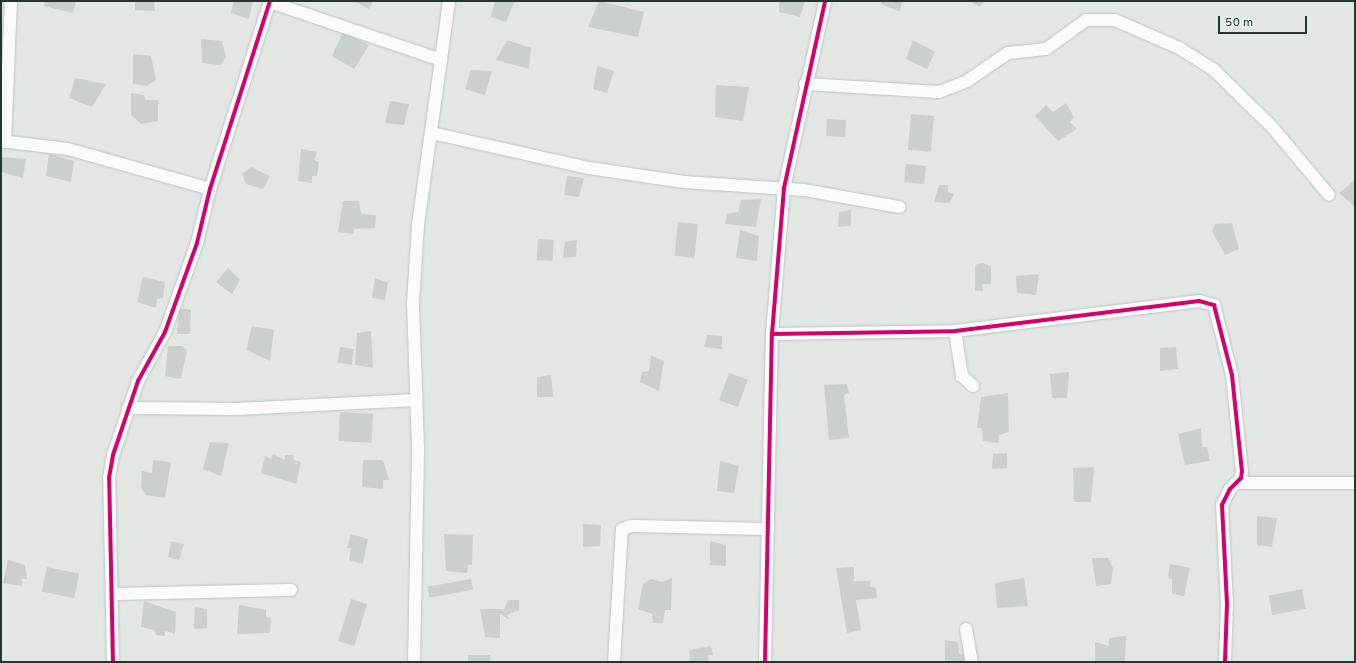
<!DOCTYPE html>
<html>
<head>
<meta charset="utf-8">
<style>
  body { margin:0 }
  #map { position:relative; width:1356px; height:663px; overflow:hidden; background:#e2e7e4; font-family:Overpass,sans-serif }
  div>[style] { position:absolute }
  [style*='--x'] { left:calc(var(--x)*1px); top:calc(var(--y)*1px); width:calc(var(--w)*1px); rotate:calc(var(--a)*1deg) }
  .building>* { inset:0; background:#cad0cd; transform-origin:0 0 }
  .roads { filter:drop-shadow(0 0 1px #bfc4c1) drop-shadow(0 0 1px #bfc4c1) }
  .minor>* { height:12px; margin:-6px; padding:0 6px; transform-origin:6px; border-radius:6px; background:#fbfbfb }
  .cycleway>* { height:4px; margin:-2px; padding:0 2px; transform-origin:2px; border-radius:2px; background:#d6006c }
  span { translate:-50% -50%; white-space:nowrap; text-align:center; line-height:1.15; -webkit-text-stroke:3.5px #eff6f1; paint-order:stroke }
  .frame { position:absolute; inset:0; border:2px solid #20392e; pointer-events:none }
  .scale { position:absolute; left:1218px; top:16px; width:89px; height:18px; box-sizing:border-box; border:2px solid #20392e; border-top:0; padding-left:5px; font-size:12px; line-height:14px; white-space:nowrap; color:#20392e; -webkit-text-stroke:3px #eff6f1; paint-order:stroke }
</style>
</head>
<body>
<div id="map">
  <div class="building">
    <div style="clip-path:polygon(45px 1px,76px 1px,73px 13px,44px 6px)"></div>
    <div style="clip-path:polygon(135px 1px,154px 1px,155px 11px,135px 10px)"></div>
    <div style="clip-path:polygon(234px 1px,253px 1px,249px 19px,231px 13px)"></div>
    <div style="clip-path:polygon(354px 1px,373px 1px,369px 9px)"></div>
    <div style="clip-path:polygon(495px 1px,515px 1px,506px 22px,491px 17px)"></div>
    <div style="clip-path:polygon(599px 1px,644px 12px,638px 37px,588px 27px)"></div>
    <div style="clip-path:polygon(779px 1px,805px 1px,800px 17px,779px 12px)"></div>
    <div style="clip-path:polygon(882px 1px,902px 1px,900px 12px,881px 4px)"></div>
    <div style="clip-path:polygon(969px 1px,984px 1px,980px 7px)"></div>
    <div style="clip-path:polygon(343px 32px,369px 45px,354px 69px,332px 56px)"></div>
    <div style="clip-path:polygon(201px 39px,222px 41px,226px 57px,220px 65px,202px 63px)"></div>
    <div style="clip-path:polygon(507px 40px,531px 48px,529px 69px,496px 60px)"></div>
    <div style="clip-path:polygon(913px 40px,935px 52px,927px 69px,906px 59px)"></div>
    <div style="clip-path:polygon(133px 54px,151px 56px,156px 80px,147px 86px,133px 84px)"></div>
    <div style="clip-path:polygon(597px 66px,614px 71px,607px 93px,593px 89px)"></div>
    <div style="clip-path:polygon(471px 70px,492px 71px,485px 95px,465px 89px)"></div>
    <div style="clip-path:polygon(75px 78px,106px 84px,92px 107px,69px 98px)"></div>
    <div style="clip-path:polygon(716px 85px,749px 87px,743px 121px,715px 117px)"></div>
    <div style="clip-path:polygon(131px 93px,144px 95px,145px 100px,158px 100px,158px 121px,141px 124px,131px 115px)"></div>
    <div style="clip-path:polygon(390px 101px,409px 104px,404px 125px,385px 123px)"></div>
    <div style="clip-path:polygon(1066px 103px,1074px 117px,1070px 122px,1077px 129px,1058px 141px,1035px 116px,1046px 105px,1053px 112px)"></div>
    <div style="left:911px;top:114px;width:23px;height:36px;rotate:5deg"></div>
    <div style="left:827px;top:119px;width:19px;height:17px;rotate:3deg"></div>
    <div style="clip-path:polygon(301px 149px,317px 152px,314px 160px,319px 162px,317px 176px,312px 176px,312px 183px,298px 181px)"></div>
    <div style="clip-path:polygon(49px 154px,74px 161px,71px 182px,46px 176px)"></div>
    <div style="clip-path:polygon(1px 157px,26px 159px,23px 178px,1px 172px)"></div>
    <div style="left:906px;top:164px;width:20px;height:18px;rotate:6deg"></div>
    <div style="clip-path:polygon(251px 167px,270px 176px,263px 189px,246px 184px,242px 174px)"></div>
    <div style="clip-path:polygon(567px 176px,584px 178px,579px 197px,564px 195px)"></div>
    <div style="clip-path:polygon(1355px 180px,1355px 207px,1339px 193px)"></div>
    <div style="clip-path:polygon(939px 185px,948px 185px,948px 192px,954px 194px,949px 203px,934px 202px)"></div>
    <div style="clip-path:polygon(761px 199px,756px 227px,725px 224px,727px 214px,738px 212px,741px 200px)"></div>
    <div style="clip-path:polygon(343px 201px,359px 201px,361px 214px,376px 215px,375px 228px,354px 229px,353px 234px,338px 232px)"></div>
    <div style="clip-path:polygon(851px 210px,851px 226px,838px 227px,839px 212px)"></div>
    <div style="left:678px;top:222px;width:20px;height:34px;rotate:6deg"></div>
    <div style="clip-path:polygon(1232px 223px,1239px 249px,1225px 255px,1212px 231px,1215px 224px)"></div>
    <div style="clip-path:polygon(740px 230px,759px 236px,757px 261px,736px 258px)"></div>
    <div style="left:538px;top:239px;width:16px;height:21px;rotate:4deg"></div>
    <div style="clip-path:polygon(577px 240px,576px 257px,563px 258px,565px 242px)"></div>
    <div style="clip-path:polygon(982px 263px,991px 266px,991px 284px,982px 284px,983px 291px,975px 291px,975px 265px)"></div>
    <div style="clip-path:polygon(228px 268px,240px 280px,232px 294px,216px 282px)"></div>
    <div style="clip-path:polygon(1039px 274px,1036px 295px,1017px 293px,1016px 276px)"></div>
    <div style="clip-path:polygon(143px 277px,165px 282px,163px 298px,157px 299px,156px 308px,137px 302px)"></div>
    <div style="clip-path:polygon(375px 278px,388px 283px,385px 300px,372px 298px)"></div>
    <div style="clip-path:polygon(179px 308px,191px 310px,190px 334px,177px 334px)"></div>
    <div style="clip-path:polygon(252px 326px,274px 330px,270px 361px,246px 350px)"></div>
    <div style="clip-path:polygon(371px 331px,373px 368px,355px 365px,357px 333px)"></div>
    <div style="clip-path:polygon(707px 335px,722px 336px,722px 349px,704px 347px)"></div>
    <div style="clip-path:polygon(168px 346px,182px 346px,187px 350px,181px 379px,165px 376px)"></div>
    <div style="left:340px;top:347px;width:14px;height:16px;rotate:8deg"></div>
    <div style="clip-path:polygon(1176px 347px,1178px 369px,1160px 371px,1160px 348px)"></div>
    <div style="clip-path:polygon(651px 355px,664px 361px,659px 391px,640px 382px,642px 372px,649px 371px)"></div>
    <div style="clip-path:polygon(1069px 372px,1067px 398px,1052px 398px,1050px 374px)"></div>
    <div style="left:729px;top:373px;width:20px;height:29px;rotate:20deg"></div>
    <div style="clip-path:polygon(551px 375px,553px 397px,537px 397px,537px 377px)"></div>
    <div style="clip-path:polygon(847px 384px,849px 393px,844px 395px,849px 438px,829px 440px,824px 385px)"></div>
    <div style="clip-path:polygon(1008px 393px,1009px 432px,999px 435px,998px 443px,983px 441px,982px 428px,977px 428px,981px 397px)"></div>
    <div style="left:340px;top:412px;width:33px;height:29px;rotate:3deg"></div>
    <div style="clip-path:polygon(1201px 428px,1202px 447px,1207px 447px,1210px 461px,1185px 465px,1178px 434px)"></div>
    <div style="clip-path:polygon(210px 442px,229px 443px,221px 476px,203px 469px)"></div>
    <div style="clip-path:polygon(1007px 453px,1007px 468px,992px 469px,993px 454px)"></div>
    <div style="clip-path:polygon(273px 454px,285px 460px,285px 455px,293px 455px,294px 460px,301px 462px,296px 484px,261px 473px,265px 456px,271px 459px)"></div>
    <div style="clip-path:polygon(153px 460px,171px 462px,165px 498px,146px 495px,141px 488px,142px 471px,152px 473px)"></div>
    <div style="clip-path:polygon(363px 460px,383px 460px,389px 480px,383px 480px,383px 489px,362px 487px)"></div>
    <div style="clip-path:polygon(720px 461px,739px 466px,734px 493px,717px 491px)"></div>
    <div style="clip-path:polygon(1094px 467px,1091px 502px,1074px 502px,1073px 468px)"></div>
    <div style="clip-path:polygon(1257px 516px,1277px 518px,1272px 547px,1257px 545px)"></div>
    <div style="clip-path:polygon(583px 524px,601px 525px,600px 546px,583px 547px)"></div>
    <div style="clip-path:polygon(351px 534px,368px 539px,363px 564px,349px 560px,351px 548px,347px 548px)"></div>
    <div style="clip-path:polygon(444px 534px,473px 535px,472px 565px,468px 565px,467px 573px,446px 571px)"></div>
    <div style="clip-path:polygon(171px 541px,184px 544px,179px 560px,168px 557px)"></div>
    <div style="clip-path:polygon(710px 541px,726px 545px,726px 566px,710px 565px)"></div>
    <div style="clip-path:polygon(1092px 558px,1108px 558px,1113px 568px,1111px 584px,1096px 586px)"></div>
    <div style="clip-path:polygon(8px 560px,25px 565px,27px 579px,22px 579px,22px 586px,3px 583px)"></div>
    <div style="clip-path:polygon(1170px 564px,1190px 568px,1184px 596px,1172px 594px,1172px 579px,1168px 578px)"></div>
    <div style="left:47px;top:567px;width:33px;height:25px;rotate:12deg"></div>
    <div style="clip-path:polygon(854px 567px,854px 581px,870px 581px,870px 587px,876px 588px,877px 598px,856px 600px,861px 630px,847px 633px,836px 568px)"></div>
    <div style="clip-path:polygon(672px 578px,671px 610px,665px 610px,663px 623px,653px 623px,652px 614px,638px 609px,643px 584px,651px 579px,662px 582px)"></div>
    <div style="clip-path:polygon(1024px 578px,1028px 606px,997px 608px,995px 583px)"></div>
    <div style="left:471px;top:579px;width:11px;height:44px;rotate:80deg"></div>
    <div style="left:1302px;top:589px;width:20px;height:34px;rotate:79deg"></div>
    <div style="left:351px;top:599px;width:17px;height:44px;rotate:17deg"></div>
    <div style="clip-path:polygon(508px 600px,519px 600px,519px 610px,507px 615px,510px 620px,500px 614px,500px 638px,485px 637px,480px 609px,504px 609px)"></div>
    <div style="clip-path:polygon(144px 601px,176px 612px,175px 634px,165px 631px,165px 636px,156px 635px,155px 630px,141px 627px)"></div>
    <div style="clip-path:polygon(239px 605px,266px 610px,266px 617px,271px 618px,270px 633px,237px 634px)"></div>
    <div style="clip-path:polygon(195px 607px,207px 609px,207px 628px,194px 629px)"></div>
    <div style="clip-path:polygon(1126px 636px,1125px 662px,1095px 661px,1095px 642px,1109px 646px,1109px 638px)"></div>
    <div style="clip-path:polygon(945px 640px,958px 642px,959px 654px,964px 654px,964px 662px,945px 662px)"></div>
    <div style="clip-path:polygon(711px 646px,713px 655px,708px 655px,709px 662px,690px 662px,689px 650px)"></div>
    <div style="left:468px;top:655px;width:22px;height:7px"></div>
  </div>
  <div class="roads">
    <div class="minor">
      <div style="--x:270;--y:2;--w:181;--a:18.7"></div>
      <div style="--x:805;--y:84;--w:134;--a:3.4"></div>
      <div style="--x:939;--y:92;--w:30;--a:-21"></div>
      <div style="--x:967;--y:81;--w:50;--a:-34.3"></div>
      <div style="--x:1008;--y:53;--w:38;--a:-6"></div>
      <div style="--x:1046;--y:49;--w:49;--a:-35.9"></div>
      <div style="--x:1086;--y:20;--w:29;--a:0"></div>
      <div style="--x:1115;--y:20;--w:70;--a:23.6"></div>
      <div style="--x:1179;--y:48;--w:40;--a:32"></div>
      <div style="--x:1213;--y:69;--w:84;--a:44.5"></div>
      <div style="--x:1273;--y:128;--w:87;--a:50.1"></div>
      <div style="--x:432;--y:133;--w:161;--a:12.6"></div>
      <div style="--x:589;--y:168;--w:96;--a:8.4"></div>
      <div style="--x:684;--y:182;--w:120;--a:3.8"></div>
      <div style="--x:804;--y:190;--w:97;--a:10.1"></div>
      <div style="--x:1;--y:141;--w:67;--a:6.8"></div>
      <div style="--x:68;--y:149;--w:148;--a:15.7"></div>
      <div style="--x:5;--y:142;--w:141;--a:-87.6"></div>
      <div style="--x:955;--y:331;--w:46;--a:81.2"></div>
      <div style="--x:962;--y:376;--w:15;--a:42"></div>
      <div style="--x:772;--y:334;--w:183;--a:-0.9"></div>
      <div style="--x:955;--y:331;--w:246;--a:-7"></div>
      <div style="--x:1199;--y:301;--w:16;--a:15"></div>
      <div style="--x:1214;--y:305;--w:72;--a:75.6"></div>
      <div style="--x:1232;--y:375;--w:97;--a:84.1"></div>
      <div style="--x:1242;--y:471;--w:7;--a:98"></div>
      <div style="--x:1241;--y:478;--w:16;--a:135"></div>
      <div style="--x:1230;--y:489;--w:18;--a:117"></div>
      <div style="--x:1222;--y:505;--w:99;--a:87.1"></div>
      <div style="--x:1227;--y:604;--w:58;--a:92"></div>
      <div style="--x:128;--y:408;--w:109;--a:0.5"></div>
      <div style="--x:237;--y:409;--w:179;--a:-2.9"></div>
      <div style="--x:1238;--y:483;--w:117;--a:0"></div>
      <div style="--x:112;--y:594;--w:179;--a:-1.3"></div>
      <div style="--x:966;--y:629;--w:34;--a:80"></div>
      <div style="--x:113;--y:662;--w:184;--a:-91.2"></div>
      <div style="--x:109;--y:478;--w:23;--a:-80"></div>
      <div style="--x:113;--y:455;--w:78;--a:-71.3"></div>
      <div style="--x:138;--y:381;--w:56;--a:-61.1"></div>
      <div style="--x:165;--y:332;--w:95;--a:-70.2"></div>
      <div style="--x:197;--y:243;--w:56;--a:-76.5"></div>
      <div style="--x:210;--y:189;--w:197;--a:-72.3"></div>
      <div style="--x:414;--y:662;--w:215;--a:-88.9"></div>
      <div style="--x:418;--y:447;--w:144;--a:-92"></div>
      <div style="--x:413;--y:303;--w:78;--a:-86.3"></div>
      <div style="--x:418;--y:225;--w:226;--a:-82.1"></div>
      <div style="--x:614;--y:662;--w:133;--a:-86.6"></div>
      <div style="--x:622;--y:529;--w:9;--a:-18"></div>
      <div style="--x:631;--y:526;--w:137;--a:1.3"></div>
      <div style="--x:765;--y:662;--w:328;--a:-88.8"></div>
      <div style="--x:772;--y:334;--w:146;--a:-85.3"></div>
      <div style="--x:784;--y:188;--w:191;--a:-77.6"></div>
    </div>
  </div>
  <div class="cycleway">
    <div style="--x:772;--y:334;--w:183;--a:-0.9"></div>
    <div style="--x:955;--y:331;--w:246;--a:-7"></div>
    <div style="--x:1199;--y:301;--w:16;--a:15"></div>
    <div style="--x:1214;--y:305;--w:72;--a:75.6"></div>
    <div style="--x:1232;--y:375;--w:97;--a:84.1"></div>
    <div style="--x:1242;--y:471;--w:7;--a:98"></div>
    <div style="--x:1241;--y:478;--w:16;--a:135"></div>
    <div style="--x:1230;--y:489;--w:18;--a:117"></div>
    <div style="--x:1222;--y:505;--w:99;--a:87.1"></div>
    <div style="--x:1227;--y:604;--w:58;--a:92"></div>
    <div style="--x:113;--y:662;--w:184;--a:-91.2"></div>
    <div style="--x:109;--y:478;--w:23;--a:-80"></div>
    <div style="--x:113;--y:455;--w:78;--a:-71.3"></div>
    <div style="--x:138;--y:381;--w:56;--a:-61.1"></div>
    <div style="--x:165;--y:332;--w:95;--a:-70.2"></div>
    <div style="--x:197;--y:243;--w:56;--a:-76.5"></div>
    <div style="--x:210;--y:189;--w:197;--a:-72.3"></div>
    <div style="--x:765;--y:662;--w:328;--a:-88.8"></div>
    <div style="--x:772;--y:334;--w:146;--a:-85.3"></div>
    <div style="--x:784;--y:188;--w:191;--a:-77.6"></div>
  </div>
  <div class="frame"></div>
  <div class="scale">50 m</div>
</div>
</body>
</html>
